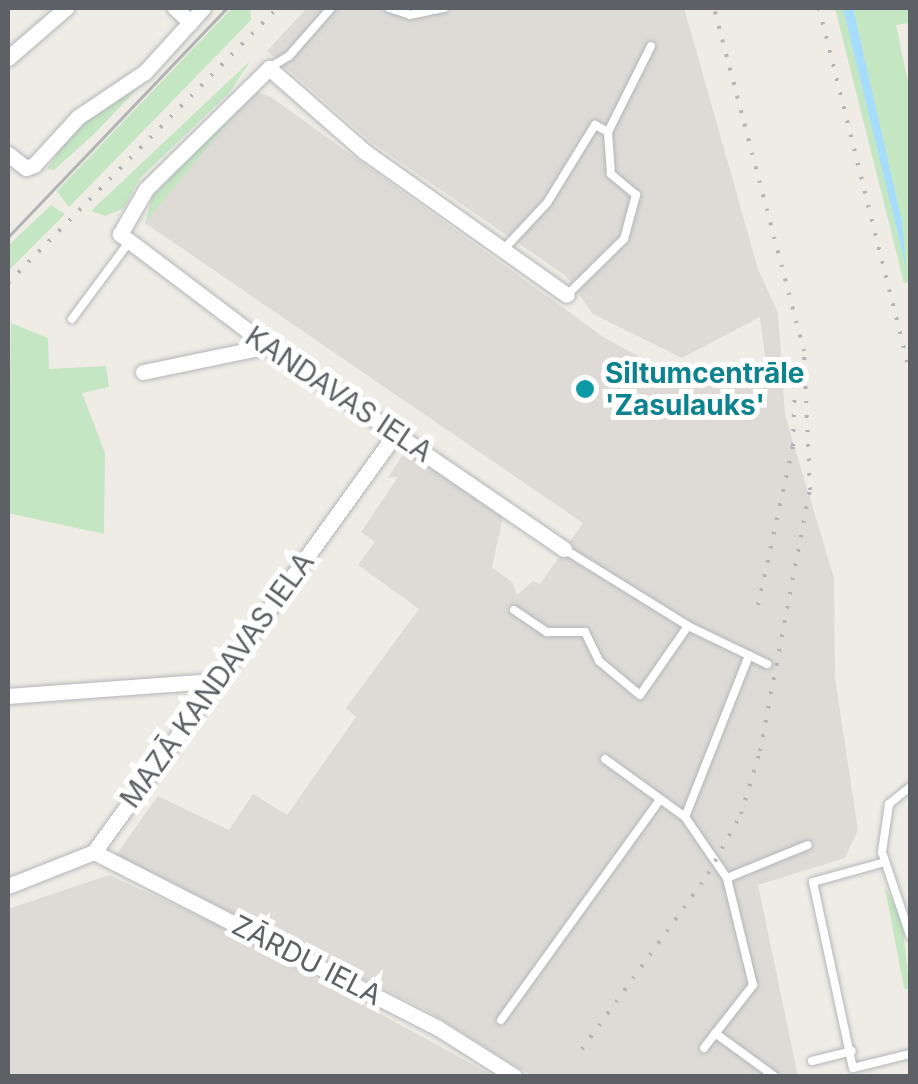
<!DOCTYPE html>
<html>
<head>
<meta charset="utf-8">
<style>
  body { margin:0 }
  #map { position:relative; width:918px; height:1084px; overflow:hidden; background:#efece5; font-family:Inter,sans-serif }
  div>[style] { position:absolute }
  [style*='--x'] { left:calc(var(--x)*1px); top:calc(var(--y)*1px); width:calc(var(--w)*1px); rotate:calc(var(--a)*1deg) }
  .industrial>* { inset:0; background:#dedbd7 }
  .green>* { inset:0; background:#c4e6c2 }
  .water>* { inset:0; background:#a6ddfe }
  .roads { filter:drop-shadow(0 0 2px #b2b6ba) drop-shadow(0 0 2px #b2b6ba) }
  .lane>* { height:8px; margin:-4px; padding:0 4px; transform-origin:4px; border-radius:4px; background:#fff }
  .street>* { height:15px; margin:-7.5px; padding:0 7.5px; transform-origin:7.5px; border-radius:7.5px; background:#fff }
  .tram>* { height:2.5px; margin:-1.25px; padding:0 1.25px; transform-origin:1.25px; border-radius:1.25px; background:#b3b4b5 }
  .rail>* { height:4px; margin-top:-2px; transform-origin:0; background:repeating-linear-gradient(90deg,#b3b4b5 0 2.5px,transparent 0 14.5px) }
  .dots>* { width:28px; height:28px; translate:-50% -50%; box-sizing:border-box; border:5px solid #fff; border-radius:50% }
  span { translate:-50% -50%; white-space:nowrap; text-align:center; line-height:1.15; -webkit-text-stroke:10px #fff; paint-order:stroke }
  .culture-label { font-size:28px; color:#0d838f; font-weight:700 }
  .left { translate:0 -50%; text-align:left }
  .street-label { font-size:28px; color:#5d6165 }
  .frame { position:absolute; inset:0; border:10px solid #5d6165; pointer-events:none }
</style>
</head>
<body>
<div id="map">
  <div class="industrial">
    <div style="clip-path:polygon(307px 8px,684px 8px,758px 269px,778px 313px,785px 415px,834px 578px,835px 678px,858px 830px,845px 858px,758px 885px,798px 1076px,532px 1076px,426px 1010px,116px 855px,158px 796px,229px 830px,253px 794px,287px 815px,356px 717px,346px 708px,419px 609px,358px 565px,375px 542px,361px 532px,398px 477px,388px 478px,405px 451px,503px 517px,492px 567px,513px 583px,517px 595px,533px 581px,540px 584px,583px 523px,145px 223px,253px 90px,271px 97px,605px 338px,671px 374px,769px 388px,760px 317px,682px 358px,593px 314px,566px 276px,371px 142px,267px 51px)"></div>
    <div style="clip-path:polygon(109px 875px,214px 923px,494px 1076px,8px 1076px,8px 909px)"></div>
  </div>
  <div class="green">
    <div style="clip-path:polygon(210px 8px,215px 8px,93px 135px,54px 170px,47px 169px,72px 133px)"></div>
    <div style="clip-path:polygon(232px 8px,250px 8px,251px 20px,69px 207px,57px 191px)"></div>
    <div style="clip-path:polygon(835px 8px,910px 8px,910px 23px,896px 25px,910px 92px,910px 282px,904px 283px)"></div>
    <div style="clip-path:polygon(251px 60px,229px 93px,140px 178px,124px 208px,105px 216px,91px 211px)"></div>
    <div style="clip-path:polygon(239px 103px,244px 103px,145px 223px,152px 197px)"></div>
    <div style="clip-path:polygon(51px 205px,65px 214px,8px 271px,8px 246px)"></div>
    <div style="clip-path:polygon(11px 323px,48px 338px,49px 369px,106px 366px,109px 387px,82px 393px,105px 453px,104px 534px,8px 513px)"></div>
    <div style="clip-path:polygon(885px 888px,901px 915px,910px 990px,904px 988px)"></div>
  </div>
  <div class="water">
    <div style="clip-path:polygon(843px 8px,853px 8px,902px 222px,906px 267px)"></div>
  </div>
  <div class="roads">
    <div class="lane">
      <div style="--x:389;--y:8;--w:22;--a:18"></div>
      <div style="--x:410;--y:15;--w:35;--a:-12"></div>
      <div style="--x:269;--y:68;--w:23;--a:-31"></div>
      <div style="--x:289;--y:56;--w:64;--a:-48.8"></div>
      <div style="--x:503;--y:250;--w:64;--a:-46.9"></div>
      <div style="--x:547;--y:203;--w:92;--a:-58.4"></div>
      <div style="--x:595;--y:125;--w:15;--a:28"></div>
      <div style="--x:608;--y:132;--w:96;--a:-63.4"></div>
      <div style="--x:567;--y:295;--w:80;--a:-44.5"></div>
      <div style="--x:624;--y:239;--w:46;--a:-74.7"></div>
      <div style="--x:636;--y:195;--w:33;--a:-140"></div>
      <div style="--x:611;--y:174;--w:42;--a:-94.1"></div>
      <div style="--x:72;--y:319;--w:92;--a:-53.4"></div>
      <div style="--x:564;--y:549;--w:146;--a:31.8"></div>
      <div style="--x:688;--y:626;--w:88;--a:25.7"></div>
      <div style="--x:514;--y:610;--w:40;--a:34"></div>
      <div style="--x:547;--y:632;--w:38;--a:0"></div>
      <div style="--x:585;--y:632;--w:32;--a:64"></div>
      <div style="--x:599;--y:661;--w:53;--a:39.7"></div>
      <div style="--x:640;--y:695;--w:84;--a:-55.2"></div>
      <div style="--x:605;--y:759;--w:99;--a:35.9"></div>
      <div style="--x:685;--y:817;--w:174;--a:-68.4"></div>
      <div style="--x:910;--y:787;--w:27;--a:141"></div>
      <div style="--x:889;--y:804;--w:49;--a:98.3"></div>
      <div style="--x:882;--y:852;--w:88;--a:71.4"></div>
      <div style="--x:685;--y:817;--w:74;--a:55.5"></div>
      <div style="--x:727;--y:878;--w:87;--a:-22.2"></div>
      <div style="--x:885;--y:862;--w:75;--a:164.5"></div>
      <div style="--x:813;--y:882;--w:190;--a:77.9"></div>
      <div style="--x:853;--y:1068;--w:59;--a:-13.8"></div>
      <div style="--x:501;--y:1020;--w:269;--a:-54.2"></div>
      <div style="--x:715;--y:1033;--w:73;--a:36.1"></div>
      <div style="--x:704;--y:1048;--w:80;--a:-52.1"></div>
      <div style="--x:753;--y:985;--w:110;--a:-103.7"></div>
      <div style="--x:812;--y:1061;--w:41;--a:-14"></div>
    </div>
    <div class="street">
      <div style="--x:175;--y:8;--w:21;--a:43"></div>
      <div style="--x:8;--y:58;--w:77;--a:-40.8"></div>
      <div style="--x:8;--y:154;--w:23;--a:38"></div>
      <div style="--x:26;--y:168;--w:9;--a:-21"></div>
      <div style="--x:34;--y:165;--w:65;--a:-47.5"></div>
      <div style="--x:78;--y:117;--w:81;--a:-33.9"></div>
      <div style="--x:145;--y:72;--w:86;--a:-47.8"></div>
      <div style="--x:143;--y:372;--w:128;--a:-11.7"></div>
      <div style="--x:564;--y:549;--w:359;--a:-145.6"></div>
      <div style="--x:268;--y:346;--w:186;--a:-142.9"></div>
      <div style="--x:120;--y:234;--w:52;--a:-60"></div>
      <div style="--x:146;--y:189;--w:173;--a:-44.5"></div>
      <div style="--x:269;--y:68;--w:128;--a:41.2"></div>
      <div style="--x:365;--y:152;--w:247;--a:35.3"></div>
      <div style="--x:8;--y:696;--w:206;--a:-4.2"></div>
      <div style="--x:94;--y:852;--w:386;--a:27.1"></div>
      <div style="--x:438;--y:1028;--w:90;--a:32.3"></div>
      <div style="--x:8;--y:886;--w:92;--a:-21.6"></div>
      <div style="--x:94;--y:852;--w:516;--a:-54.22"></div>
    </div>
  </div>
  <div class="tram">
    <div style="--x:8;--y:237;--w:317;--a:-46.3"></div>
  </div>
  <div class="rail">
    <div style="--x:819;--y:8;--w:375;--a:76"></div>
    <div style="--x:8;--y:283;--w:385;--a:-45.6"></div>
    <div style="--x:758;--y:605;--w:163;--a:-77.6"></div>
    <div style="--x:793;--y:446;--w:68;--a:-88.3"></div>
    <div style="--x:582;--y:1049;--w:216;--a:-54.2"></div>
    <div style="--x:708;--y:874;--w:68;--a:-61.2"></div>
    <div style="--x:741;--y:814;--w:66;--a:-73.2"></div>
    <div style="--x:760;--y:751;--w:266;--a:-79.2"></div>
    <div style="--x:810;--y:490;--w:139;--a:-92.5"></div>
    <div style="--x:804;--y:351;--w:355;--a:-104.7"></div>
  </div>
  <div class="dots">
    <div style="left:585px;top:389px;background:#0f9aa8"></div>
  </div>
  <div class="culture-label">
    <span class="left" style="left:605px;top:389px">Siltumcentrāle<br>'Zasulauks'</span>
  </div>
  <div class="street-label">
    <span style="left:339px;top:394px;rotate:34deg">KANDAVAS IELA</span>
    <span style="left:217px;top:680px;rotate:-54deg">MAZĀ KANDAVAS IELA</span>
    <span style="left:307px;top:960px;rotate:27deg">ZĀRDU IELA</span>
  </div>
  <div class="frame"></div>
</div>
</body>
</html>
